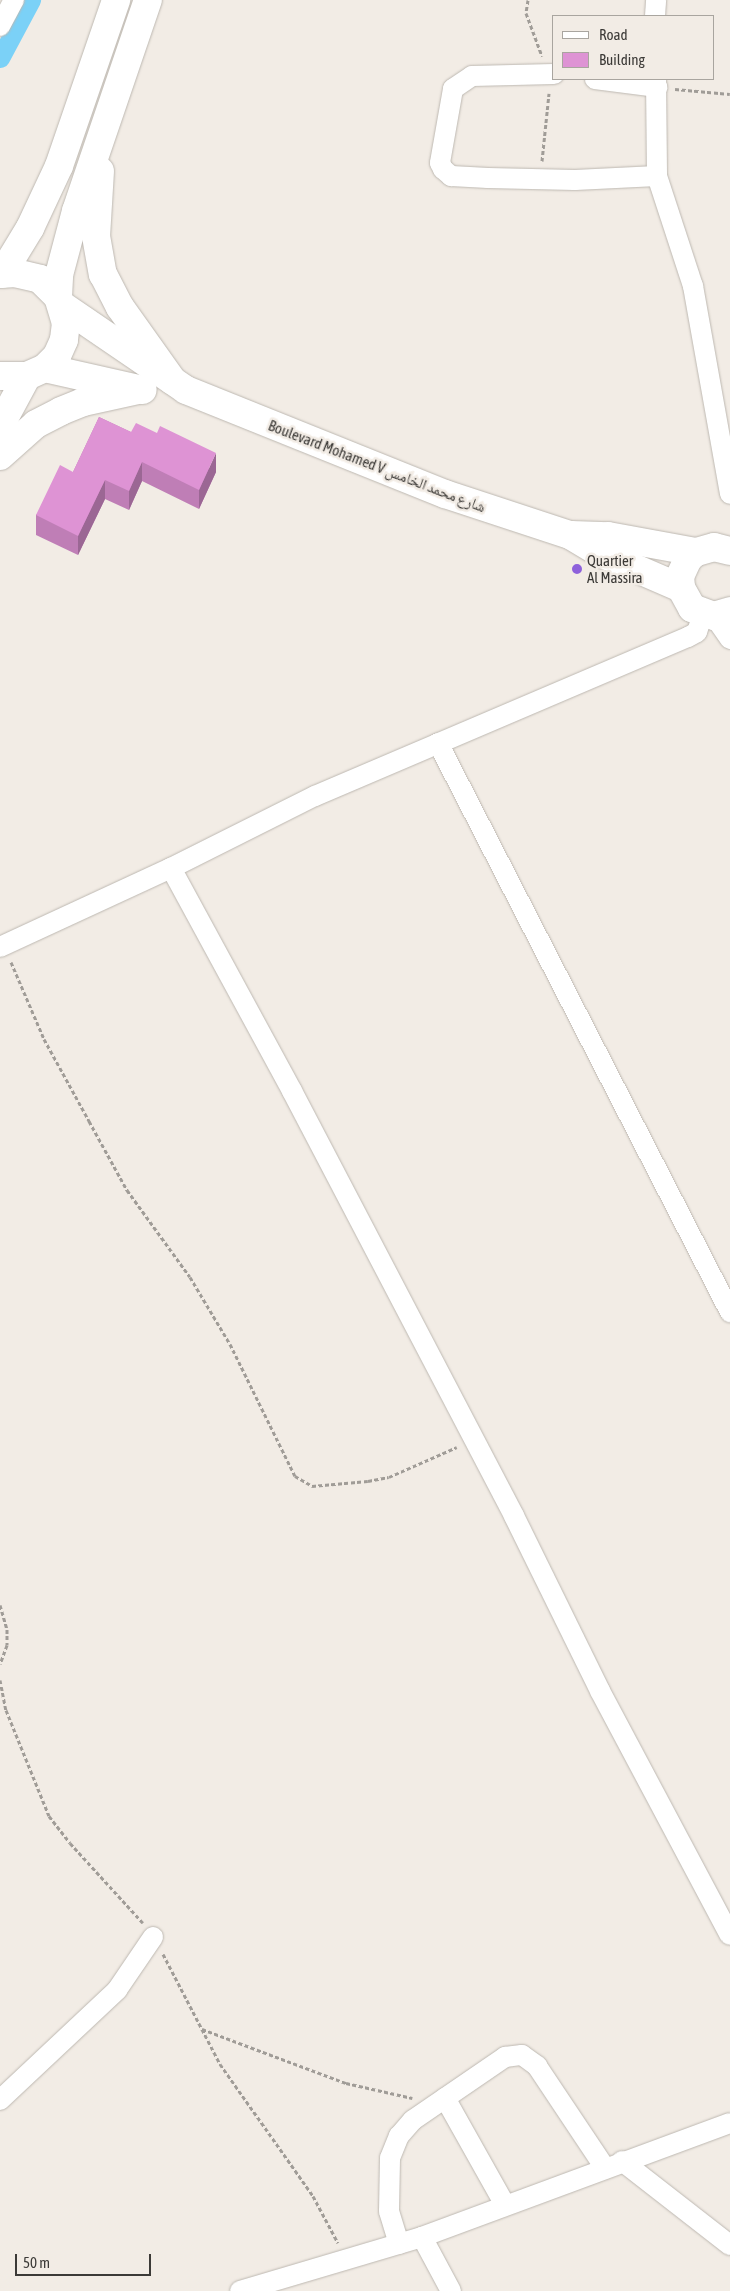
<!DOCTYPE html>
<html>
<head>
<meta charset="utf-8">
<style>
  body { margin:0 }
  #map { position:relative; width:730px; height:2291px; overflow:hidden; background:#f2ece5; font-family:"Asap Condensed","Noto Naskh Arabic",sans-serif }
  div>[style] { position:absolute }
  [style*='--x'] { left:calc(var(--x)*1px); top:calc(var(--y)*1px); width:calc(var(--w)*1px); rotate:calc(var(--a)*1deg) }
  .canal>* { height:19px; margin:-9.5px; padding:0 9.5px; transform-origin:9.5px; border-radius:9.5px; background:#7bd1f7 }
  .path>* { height:3px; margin-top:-1.5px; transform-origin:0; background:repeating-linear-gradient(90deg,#a09c97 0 4px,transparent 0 6.5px) }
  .roads { filter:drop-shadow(0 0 1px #bdb8b1) drop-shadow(0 0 1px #bdb8b1) }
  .street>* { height:20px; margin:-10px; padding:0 10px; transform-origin:10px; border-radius:10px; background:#fff }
  .secondary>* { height:28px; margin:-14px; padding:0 14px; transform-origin:14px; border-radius:14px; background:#fff }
  .highway>* { height:28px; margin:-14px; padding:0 14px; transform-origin:14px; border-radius:14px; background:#fff }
  .wall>* { inset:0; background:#bf7eb6 }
  .shaded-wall>* { inset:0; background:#9b6794 }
  .building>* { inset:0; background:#de93d4 }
  .dots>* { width:14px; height:14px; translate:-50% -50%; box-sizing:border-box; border:2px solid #f2ece5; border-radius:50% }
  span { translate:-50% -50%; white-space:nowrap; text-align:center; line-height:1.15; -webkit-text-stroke:5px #f2ece5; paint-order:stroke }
  .street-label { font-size:15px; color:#3c3a37 }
  .poi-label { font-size:15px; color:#3c3a37 }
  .left { translate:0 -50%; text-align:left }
  .legend { position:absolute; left:552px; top:15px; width:162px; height:65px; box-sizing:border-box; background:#f2ece5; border:1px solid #a9a59f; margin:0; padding:6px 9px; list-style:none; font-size:15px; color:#3c3a37 }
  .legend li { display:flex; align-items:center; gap:10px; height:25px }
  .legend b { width:25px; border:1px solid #a9a59f }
  .scale { position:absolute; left:15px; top:2254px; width:136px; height:22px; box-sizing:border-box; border:2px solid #3c3a37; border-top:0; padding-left:6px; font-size:15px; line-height:18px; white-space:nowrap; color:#3c3a37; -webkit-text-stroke:4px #f2ece5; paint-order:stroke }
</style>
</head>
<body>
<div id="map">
  <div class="canal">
    <div style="--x:0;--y:58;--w:66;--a:-61.9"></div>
  </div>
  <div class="path">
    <div style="--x:528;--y:0;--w:13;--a:99"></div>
    <div style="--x:526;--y:13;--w:46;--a:69.6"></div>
    <div style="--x:675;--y:89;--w:55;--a:5.2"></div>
    <div style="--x:542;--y:161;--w:68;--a:-84.1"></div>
    <div style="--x:11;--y:962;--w:84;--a:66.8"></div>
    <div style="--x:44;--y:1039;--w:94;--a:61.2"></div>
    <div style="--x:89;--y:1121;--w:79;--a:61.2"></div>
    <div style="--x:127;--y:1190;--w:107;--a:54.1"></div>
    <div style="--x:190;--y:1277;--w:78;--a:59.2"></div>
    <div style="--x:230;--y:1344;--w:147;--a:63.8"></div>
    <div style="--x:295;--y:1476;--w:20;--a:30"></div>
    <div style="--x:312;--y:1486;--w:56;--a:-5.1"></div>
    <div style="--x:368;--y:1481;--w:21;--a:-11"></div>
    <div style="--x:389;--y:1477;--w:74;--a:-23.8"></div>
    <div style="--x:0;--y:1605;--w:25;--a:74"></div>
    <div style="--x:7;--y:1629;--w:16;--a:90"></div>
    <div style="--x:7;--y:1645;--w:20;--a:110"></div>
    <div style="--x:0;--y:1680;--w:31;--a:79"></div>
    <div style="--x:6;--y:1710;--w:114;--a:67.9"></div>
    <div style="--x:49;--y:1816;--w:34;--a:52"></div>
    <div style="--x:70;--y:1843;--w:108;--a:47.6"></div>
    <div style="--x:163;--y:1954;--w:124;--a:62.6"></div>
    <div style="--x:220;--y:2064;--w:161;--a:54.8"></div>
    <div style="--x:313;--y:2196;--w:53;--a:62"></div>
    <div style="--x:202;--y:2029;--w:154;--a:20.6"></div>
    <div style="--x:346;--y:2083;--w:68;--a:12.8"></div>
  </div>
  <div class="roads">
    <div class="street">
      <div style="--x:655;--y:16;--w:16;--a:-86"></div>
      <div style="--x:0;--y:26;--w:30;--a:-62"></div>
      <div style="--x:554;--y:74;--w:82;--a:178.6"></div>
      <div style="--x:472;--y:76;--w:23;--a:146"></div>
      <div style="--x:453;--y:89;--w:75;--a:100"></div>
      <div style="--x:440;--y:163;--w:7;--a:63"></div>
      <div style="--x:443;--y:169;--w:11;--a:41"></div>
      <div style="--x:451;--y:176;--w:37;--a:3"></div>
      <div style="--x:488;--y:178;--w:87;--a:1.3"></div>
      <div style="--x:575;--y:180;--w:82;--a:-2.8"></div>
      <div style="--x:595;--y:79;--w:63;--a:7.4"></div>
      <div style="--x:656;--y:79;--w:97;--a:89.4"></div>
      <div style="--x:657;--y:176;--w:116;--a:71.9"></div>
      <div style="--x:693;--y:286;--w:211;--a:79.9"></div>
      <div style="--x:714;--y:616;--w:28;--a:55"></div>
      <div style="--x:438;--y:743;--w:640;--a:62.83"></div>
      <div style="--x:171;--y:868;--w:254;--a:61.5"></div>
      <div style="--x:292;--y:1091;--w:479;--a:62.4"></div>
      <div style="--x:514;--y:1516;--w:195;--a:63.8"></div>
      <div style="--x:600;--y:1691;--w:276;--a:62"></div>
      <div style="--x:0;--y:947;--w:188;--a:-24.8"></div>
      <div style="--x:171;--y:868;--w:161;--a:-26.6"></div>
      <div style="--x:315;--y:796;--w:405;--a:-23.1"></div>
      <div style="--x:688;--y:637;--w:10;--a:-29"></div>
      <div style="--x:697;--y:632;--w:19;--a:-72"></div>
      <div style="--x:445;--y:2098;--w:123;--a:60.7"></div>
      <div style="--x:0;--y:2100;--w:161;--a:-43.2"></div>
      <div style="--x:117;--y:1990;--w:64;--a:-55.8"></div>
      <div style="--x:622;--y:2161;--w:137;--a:37.9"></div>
      <div style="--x:422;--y:2237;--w:61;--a:61.8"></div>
      <div style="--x:399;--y:2244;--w:34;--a:-107"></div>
      <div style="--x:389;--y:2211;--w:53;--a:-88.9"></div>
      <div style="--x:390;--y:2158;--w:24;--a:-68"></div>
      <div style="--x:399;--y:2136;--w:21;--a:-49"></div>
      <div style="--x:413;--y:2120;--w:112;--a:-34.4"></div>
      <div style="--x:505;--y:2057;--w:17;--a:-7"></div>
      <div style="--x:522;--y:2055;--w:19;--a:36"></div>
      <div style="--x:537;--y:2066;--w:123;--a:56.3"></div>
      <div style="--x:240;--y:2291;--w:190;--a:-16.5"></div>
      <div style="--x:422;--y:2237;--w:328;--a:-20.3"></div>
    </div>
    <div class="secondary">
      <div style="--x:63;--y:306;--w:149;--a:34.3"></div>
      <div style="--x:186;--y:390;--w:279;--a:21.9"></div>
      <div style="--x:445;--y:494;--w:132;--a:18.2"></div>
      <div style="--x:570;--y:535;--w:35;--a:31"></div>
      <div style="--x:600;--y:553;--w:88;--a:23.4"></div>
      <div style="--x:45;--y:368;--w:100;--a:12.7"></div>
      <div style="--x:571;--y:535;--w:37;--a:2"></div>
      <div style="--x:608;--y:536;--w:89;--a:10.3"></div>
      <div style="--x:730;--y:551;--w:16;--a:-166"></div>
      <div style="--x:714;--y:547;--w:19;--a:164"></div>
      <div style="--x:696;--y:552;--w:11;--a:139"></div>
      <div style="--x:688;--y:559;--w:19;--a:115"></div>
      <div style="--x:680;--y:576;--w:12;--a:85"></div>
      <div style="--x:681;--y:588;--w:23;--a:61"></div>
      <div style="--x:692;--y:608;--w:23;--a:20"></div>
      <div style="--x:714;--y:616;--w:17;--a:-17"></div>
    </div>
    <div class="highway">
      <div style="--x:100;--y:171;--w:65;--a:93.5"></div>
      <div style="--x:96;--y:236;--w:39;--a:80"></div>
      <div style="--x:103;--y:274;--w:37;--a:63"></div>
      <div style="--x:120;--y:307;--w:90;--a:54.5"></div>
      <div style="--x:0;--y:274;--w:15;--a:-4"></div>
      <div style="--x:15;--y:273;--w:26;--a:13"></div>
      <div style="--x:40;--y:279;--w:25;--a:45"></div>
      <div style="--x:58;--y:297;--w:27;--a:73"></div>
      <div style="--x:66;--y:323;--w:17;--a:97"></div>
      <div style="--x:64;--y:340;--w:17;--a:114"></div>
      <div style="--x:57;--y:356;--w:17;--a:135"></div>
      <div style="--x:45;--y:368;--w:20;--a:156"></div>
      <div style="--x:27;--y:376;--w:27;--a:180"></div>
      <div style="--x:2;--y:274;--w:54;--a:-58.7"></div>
      <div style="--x:30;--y:228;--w:68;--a:-64.9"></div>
      <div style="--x:59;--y:166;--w:176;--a:-71"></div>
      <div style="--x:58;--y:297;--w:22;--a:-87"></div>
      <div style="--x:59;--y:275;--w:66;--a:-75.1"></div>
      <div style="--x:76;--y:211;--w:223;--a:-71.2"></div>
      <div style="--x:0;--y:426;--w:57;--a:-61.6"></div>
      <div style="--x:0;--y:456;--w:48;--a:-41.6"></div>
      <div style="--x:36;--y:424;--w:28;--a:-27"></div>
      <div style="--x:61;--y:411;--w:24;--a:-22"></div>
      <div style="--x:83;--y:402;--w:56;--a:-12.3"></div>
    </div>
  </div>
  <div class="wall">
    <div style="clip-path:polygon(99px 417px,216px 472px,199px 509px,142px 481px,129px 510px,105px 499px,78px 555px,36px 535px,36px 515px,73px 472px)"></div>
  </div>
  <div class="shaded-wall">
    <div style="clip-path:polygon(216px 453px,216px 472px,199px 509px,199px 490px)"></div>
    <div style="clip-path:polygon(142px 462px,142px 481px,129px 510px,129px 491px)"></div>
    <div style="clip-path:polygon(105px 480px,105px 499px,78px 555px,78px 536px)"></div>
  </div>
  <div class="building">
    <div style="clip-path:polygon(99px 417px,131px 432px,136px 423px,157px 433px,160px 426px,216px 453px,199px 490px,142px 462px,129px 491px,105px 480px,78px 536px,36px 515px,60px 465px,73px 472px)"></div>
  </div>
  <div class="dots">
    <div style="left:577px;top:569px;background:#8e61db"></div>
  </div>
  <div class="street-label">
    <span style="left:377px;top:466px;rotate:21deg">Boulevard Mohamed V شارع محمد الخامس</span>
  </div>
  <div class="poi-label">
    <span class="left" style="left:587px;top:569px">Quartier<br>Al Massira</span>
  </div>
  <ul class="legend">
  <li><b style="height:6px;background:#fff"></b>Road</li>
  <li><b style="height:14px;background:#de93d4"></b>Building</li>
  </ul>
  <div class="scale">50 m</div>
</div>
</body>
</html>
